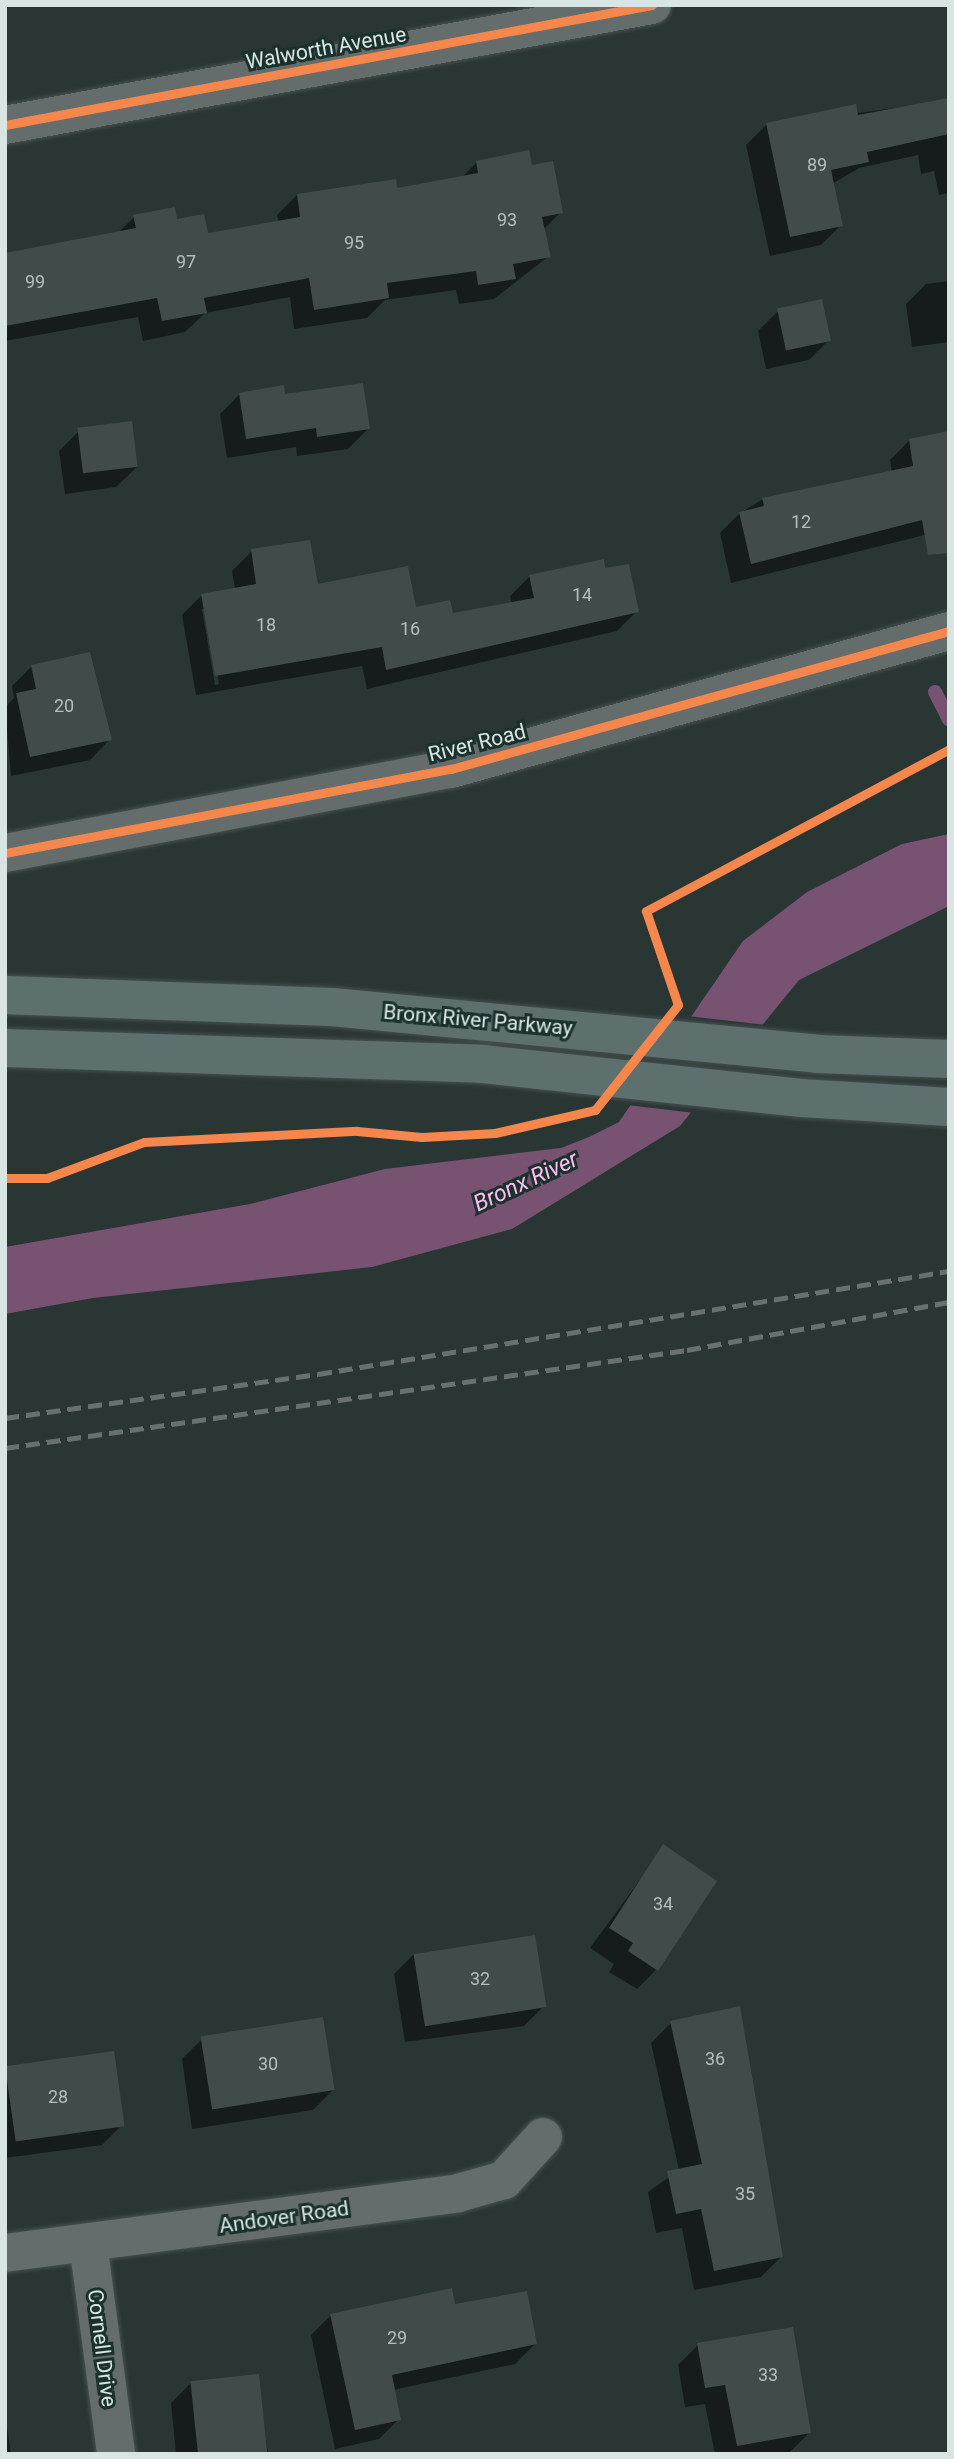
<!DOCTYPE html>
<html>
<head>
<meta charset="utf-8">
<style>
  body { margin:0 }
  #map { position:relative; width:954px; height:2459px; overflow:hidden; background:#2a3634; font-family:Roboto,sans-serif }
  div>[style] { position:absolute }
  [style*='--x'] { left:calc(var(--x)*1px); top:calc(var(--y)*1px); width:calc(var(--w)*1px); rotate:calc(var(--a)*1deg) }
  .water>* { inset:0; background:#775371 }
  .pier>* { inset:0; background:#2a3634 }
  .shadow>* { inset:0; background:#0007 }
  .stream>* { height:14px; margin:-7px; padding:0 7px; transform-origin:7px; border-radius:7px; background:#775371 }
  .building>* { inset:0; background:#414c4a; transform-origin:0 0 }
  .roads { filter:drop-shadow(0 0 2px #465150) drop-shadow(0 0 2px #465150) }
  .minor>* { height:38px; margin:-19px; padding:0 19px; transform-origin:19px; border-radius:19px; background:#646d6b }
  .highway>* { height:38px; margin:-19px; padding:0 19px; transform-origin:19px; border-radius:19px; background:#5e706d }
  .rail>* { height:5px; margin-top:-2.5px; transform-origin:0; background:repeating-linear-gradient(90deg,#677170 0 14px,transparent 0 21px) }
  .cycleway>* { height:9px; margin:-4.5px; padding:0 4.5px; transform-origin:4.5px; border-radius:4.5px; background:#f5874c }
  span { translate:-50% -50%; white-space:nowrap; text-align:center; line-height:1.15; -webkit-text-stroke:6px #1b312e; paint-order:stroke }
  .number-label { font-size:18px; color:#b2bfbd }
  .number-label span { -webkit-text-stroke-width:0 }
  .street-label { font-size:21px; color:#d8e5e3 }
  .water-label { font-size:23px; color:#febcf1; font-style:italic }
  .frame { position:absolute; inset:0; border:7px solid #d8e5e3; pointer-events:none }
</style>
</head>
<body>
<div id="map">
  <div class="water">
    <div style="clip-path:polygon(949px 834px,949px 906px,799px 980px,680px 1126px,512px 1229px,372px 1267px,93px 1298px,5px 1314px,5px 1247px,250px 1204px,385px 1169px,561px 1148px,589px 1137px,619px 1122px,743px 941px,807px 892px,902px 844px)"></div>
  </div>
  <div class="pier">
    <div style="clip-path:polygon(687px 1016px,766px 1025px,695px 1113px,627px 1105px)"></div>
  </div>
  <div class="shadow">
    <div style="clip-path:polygon(949px 101px,949px 193px,939px 195px,934px 171px,921px 174px,918px 155px,859px 168px,832px 184px,841px 225px,821px 245px,770px 256px,746px 145px,766px 125px)"></div>
    <div style="clip-path:polygon(476px 163px,531px 167px,561px 212px,543px 230px,549px 256px,494px 299px,459px 304px,456px 290px,385px 300px,367px 318px,294px 329px,290px 297px,205px 313px,185px 332px,143px 341px,138px 317px,5px 341px,5px 255px,117px 234px,134px 217px,176px 221px,207px 235px,279px 223px,277px 215px,297px 195px,396px 190px,461px 178px)"></div>
    <div style="clip-path:polygon(949px 281px,949px 342px,912px 347px,906px 304px,926px 284px)"></div>
    <div style="clip-path:polygon(778px 311px,829px 340px,809px 360px,766px 369px,758px 331px)"></div>
    <div style="clip-path:polygon(240px 394px,284px 396px,368px 429px,348px 449px,297px 456px,296px 447px,227px 458px,220px 414px)"></div>
    <div style="clip-path:polygon(79px 431px,137px 467px,116px 487px,65px 494px,59px 451px)"></div>
    <div style="clip-path:polygon(910px 440px,949px 529px,731px 583px,720px 533px,740px 513px,763px 499px,892px 473px,890px 460px)"></div>
    <div style="clip-path:polygon(evenodd,252px 551px,316px 586px,451px 615px,512px 604px,510px 596px,530px 576px,604px 570px,637px 611px,617px 631px,367px 689px,362px 666px,196px 695px,182px 615px,202px 595px,235px 589px,232px 571px,252px 551px,202px 609px,205px 609px,219px 684px,215px 685px,202px 609px)"></div>
    <div style="clip-path:polygon(32px 666px,110px 739px,90px 760px,11px 776px,5px 707px,14px 698px,12px 686px)"></div>
    <div style="clip-path:polygon(664px 1847px,657px 1969px,637px 1989px,609px 1972px,614px 1964px,590px 1948px)"></div>
    <div style="clip-path:polygon(414px 1954px,544px 2006px,524px 2026px,405px 2042px,394px 1974px)"></div>
    <div style="clip-path:polygon(671px 2023px,782px 2256px,761px 2277px,694px 2290px,682px 2228px,656px 2233px,648px 2192px,679px 2170px,651px 2043px)"></div>
    <div style="clip-path:polygon(202px 2039px,333px 2090px,313px 2110px,192px 2129px,182px 2059px)"></div>
    <div style="clip-path:polygon(5px 2068px,122px 2125px,102px 2145px,5px 2158px)"></div>
    <div style="clip-path:polygon(454px 2306px,535px 2344px,515px 2364px,393px 2390px,399px 2419px,379px 2439px,335px 2449px,311px 2335px,331px 2315px)"></div>
    <div style="clip-path:polygon(698px 2345px,809px 2433px,789px 2453px,715px 2454px,705px 2404px,685px 2407px,678px 2365px)"></div>
    <div style="clip-path:polygon(257px 2376px,268px 2454px,176px 2454px,171px 2403px,191px 2383px)"></div>
    <div style="clip-path:polygon(5px 2413px,11px 2454px,5px 2454px)"></div>
  </div>
  <div class="stream">
    <div style="--x:935;--y:692;--w:31;--a:63"></div>
  </div>
  <div class="building">
    <div style="clip-path:polygon(949px 98px,949px 134px,867px 152px,869px 162px,831px 170px,843px 226px,790px 237px,766px 123px,856px 104px,858px 115px)"></div>
    <div style="clip-path:polygon(529px 150px,532px 165px,553px 161px,563px 213px,542px 217px,551px 257px,513px 264px,516px 279px,478px 285px,476px 271px,387px 283px,389px 298px,314px 310px,309px 278px,204px 298px,207px 313px,162px 321px,157px 298px,5px 326px,5px 253px,136px 228px,133px 215px,175px 207px,177px 219px,204px 214px,208px 233px,300px 217px,297px 194px,396px 179px,397px 188px,478px 173px,476px 161px)"></div>
    <div style="left:822px;top:299px;width:43px;height:46px;rotate:78deg"></div>
    <div style="clip-path:polygon(363px 383px,370px 429px,317px 437px,316px 428px,246px 439px,239px 393px,284px 385px,285px 394px)"></div>
    <div style="left:132px;top:421px;width:46px;height:55px;rotate:83deg"></div>
    <div style="clip-path:polygon(949px 431px,949px 553px,928px 555px,922px 520px,751px 564px,739px 512px,764px 506px,762px 498px,913px 466px,909px 439px)"></div>
    <div style="clip-path:polygon(310px 540px,318px 584px,408px 566px,416px 607px,450px 600px,453px 613px,534px 598px,529px 575px,604px 559px,605px 568px,629px 564px,639px 612px,386px 670px,382px 647px,215px 676px,201px 594px,256px 584px,251px 549px)"></div>
    <div style="clip-path:polygon(90px 652px,112px 740px,30px 757px,16px 693px,36px 689px,31px 665px)"></div>
    <div style="clip-path:polygon(663px 1844px,717px 1881px,658px 1971px,628px 1951px,633px 1943px,609px 1928px)"></div>
    <div style="left:535px;top:1935px;width:73px;height:123px;rotate:81deg"></div>
    <div style="clip-path:polygon(740px 2006px,783px 2257px,714px 2271px,701px 2209px,676px 2214px,667px 2171px,702px 2164px,670px 2021px)"></div>
    <div style="left:323px;top:2017px;width:74px;height:124px;rotate:81deg"></div>
    <div style="left:114px;top:2051px;width:76px;height:110px;rotate:82deg"></div>
    <div style="clip-path:polygon(452px 2288px,455px 2304px,527px 2291px,537px 2344px,392px 2375px,401px 2420px,355px 2430px,330px 2314px)"></div>
    <div style="clip-path:polygon(793px 2327px,811px 2433px,737px 2446px,725px 2385px,705px 2388px,697px 2343px)"></div>
    <div style="left:259px;top:2374px;width:81px;height:69px;rotate:84deg"></div>
  </div>
  <div class="roads">
    <div class="minor">
      <div style="--x:5;--y:125;--w:658;--a:-10.51"></div>
      <div style="--x:5;--y:853;--w:454;--a:-10.7"></div>
      <div style="--x:451;--y:769;--w:517;--a:-15.49"></div>
      <div style="--x:88;--y:2243;--w:213;--a:82.4"></div>
      <div style="--x:5;--y:2253;--w:457;--a:-7.5"></div>
      <div style="--x:458;--y:2193;--w:48;--a:-15.8"></div>
      <div style="--x:504;--y:2180;--w:58;--a:-47.8"></div>
    </div>
    <div class="highway">
      <div style="--x:5;--y:995;--w:327;--a:2.1"></div>
      <div style="--x:332;--y:1007;--w:488;--a:5.5"></div>
      <div style="--x:818;--y:1054;--w:131;--a:2.2"></div>
      <div style="--x:5;--y:1048;--w:478;--a:1.9"></div>
      <div style="--x:483;--y:1064;--w:320;--a:6.1"></div>
      <div style="--x:801;--y:1098;--w:148;--a:3.5"></div>
    </div>
  </div>
  <div class="rail">
    <div style="--x:5;--y:1418;--w:316;--a:-8"></div>
    <div style="--x:318;--y:1374;--w:639;--a:-9.27"></div>
    <div style="--x:5;--y:1448;--w:689;--a:-8.18"></div>
    <div style="--x:687;--y:1350;--w:266;--a:-10.4"></div>
  </div>
  <div class="cycleway">
    <div style="--x:5;--y:125;--w:658;--a:-10.51"></div>
    <div style="--x:5;--y:853;--w:454;--a:-10.7"></div>
    <div style="--x:451;--y:769;--w:517;--a:-15.49"></div>
    <div style="--x:5;--y:1178;--w:42;--a:0"></div>
    <div style="--x:47;--y:1178;--w:103;--a:-20.4"></div>
    <div style="--x:144;--y:1142;--w:213;--a:-3"></div>
    <div style="--x:357;--y:1131;--w:65;--a:5.3"></div>
    <div style="--x:422;--y:1137;--w:73;--a:-3.1"></div>
    <div style="--x:495;--y:1133;--w:103;--a:-13"></div>
    <div style="--x:595;--y:1110;--w:134;--a:-51.7"></div>
    <div style="--x:678;--y:1005;--w:99;--a:-108.8"></div>
    <div style="--x:646;--y:911;--w:344;--a:-28.1"></div>
  </div>
  <div class="number-label">
    <span style="left:817px;top:165px">89</span>
    <span style="left:507px;top:220px">93</span>
    <span style="left:354px;top:243px">95</span>
    <span style="left:186px;top:262px">97</span>
    <span style="left:35px;top:282px">99</span>
    <span style="left:801px;top:522px">12</span>
    <span style="left:582px;top:595px">14</span>
    <span style="left:266px;top:625px">18</span>
    <span style="left:410px;top:629px">16</span>
    <span style="left:64px;top:706px">20</span>
    <span style="left:663px;top:1904px">34</span>
    <span style="left:480px;top:1979px">32</span>
    <span style="left:715px;top:2059px">36</span>
    <span style="left:268px;top:2064px">30</span>
    <span style="left:58px;top:2097px">28</span>
    <span style="left:745px;top:2194px">35</span>
    <span style="left:397px;top:2338px">29</span>
    <span style="left:768px;top:2375px">33</span>
  </div>
  <div class="street-label">
    <span style="left:326px;top:48px;rotate:-10deg">Walworth Avenue</span>
    <span style="left:477px;top:743px;rotate:-14deg">River Road</span>
    <span style="left:478px;top:1020px;rotate:5deg">Bronx River Parkway</span>
    <span style="left:284px;top:2217px;rotate:-8deg">Andover Road</span>
    <span style="left:102px;top:2348px;rotate:83deg">Cornell Drive</span>
  </div>
  <div class="water-label">
    <span style="left:526px;top:1182px;rotate:-25deg">Bronx River</span>
  </div>
  <div class="frame"></div>
</div>
</body>
</html>
